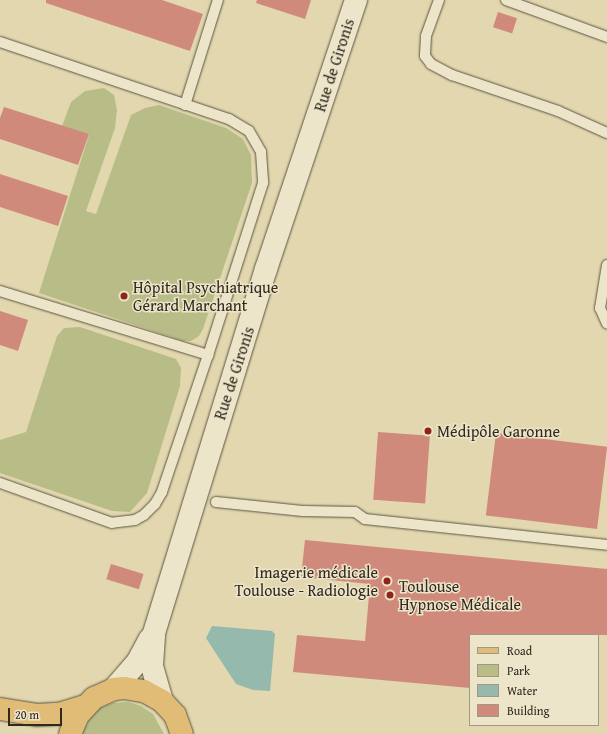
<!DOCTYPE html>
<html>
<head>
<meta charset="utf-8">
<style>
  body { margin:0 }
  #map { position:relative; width:607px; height:734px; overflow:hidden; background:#e2d7ae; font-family:"Gentium Book Plus",serif }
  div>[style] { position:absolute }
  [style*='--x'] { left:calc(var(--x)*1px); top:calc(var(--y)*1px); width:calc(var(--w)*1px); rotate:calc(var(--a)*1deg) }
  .green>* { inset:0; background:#b8bd87 }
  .water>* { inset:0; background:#95b9ac }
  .building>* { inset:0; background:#d08a7c; transform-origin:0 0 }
  .roads { filter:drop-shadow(0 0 1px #5d5442) drop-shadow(0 0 1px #5d5442) }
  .lane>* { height:10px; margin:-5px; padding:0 5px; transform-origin:5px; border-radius:5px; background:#ece5ca }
  .secondary>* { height:22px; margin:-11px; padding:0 11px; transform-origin:11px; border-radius:11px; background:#ece5ca }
  .primary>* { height:22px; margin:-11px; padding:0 11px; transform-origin:11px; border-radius:11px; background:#e1bc77 }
  .dots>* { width:11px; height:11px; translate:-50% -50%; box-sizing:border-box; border:2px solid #ece5ca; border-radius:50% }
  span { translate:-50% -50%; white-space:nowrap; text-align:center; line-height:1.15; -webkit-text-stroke:3px #ece5ca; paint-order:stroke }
  .street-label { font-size:16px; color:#31281e }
  .poi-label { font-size:16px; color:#31281e }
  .left { translate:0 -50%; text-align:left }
  .right { translate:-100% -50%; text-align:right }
  .legend { position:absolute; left:469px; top:634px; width:130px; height:92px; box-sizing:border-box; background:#ece5ca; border:1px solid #a19985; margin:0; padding:5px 7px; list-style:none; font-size:12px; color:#31281e }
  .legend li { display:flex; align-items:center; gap:8px; height:20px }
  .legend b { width:20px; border:1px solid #a19985 }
  .scale { position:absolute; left:8px; top:708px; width:54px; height:18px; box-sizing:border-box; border:2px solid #31281e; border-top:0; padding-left:5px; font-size:12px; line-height:14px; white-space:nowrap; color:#31281e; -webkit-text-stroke:3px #ece5ca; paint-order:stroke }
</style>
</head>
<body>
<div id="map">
  <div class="green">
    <div style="clip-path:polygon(104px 88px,114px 95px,117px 110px,115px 128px,86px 211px,96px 214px,131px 115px,145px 108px,159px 105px,226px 128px,243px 139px,251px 155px,252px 183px,203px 329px,199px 336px,191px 341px,183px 341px,39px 293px,89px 135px,62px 126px,71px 102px,85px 91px)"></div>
    <div style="clip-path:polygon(80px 327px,176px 359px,181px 368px,180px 386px,147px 493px,130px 512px,112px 511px,0 473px,0 440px,26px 432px,57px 336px,64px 328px)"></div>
    <div style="clip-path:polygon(128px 702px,141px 706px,153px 714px,164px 734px,82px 734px,90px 718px,100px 708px,113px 703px)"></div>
  </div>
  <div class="water">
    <div style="clip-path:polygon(212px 626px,272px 631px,275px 634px,270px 691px,253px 690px,236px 684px,206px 638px)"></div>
  </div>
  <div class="building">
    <div style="clip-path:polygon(46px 0,162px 0,203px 14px,190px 51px,46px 3px)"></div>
    <div style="clip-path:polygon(257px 0,311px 0,305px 19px,256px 3px)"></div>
    <div style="left:498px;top:12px;width:20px;height:16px;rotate:18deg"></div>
    <div style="clip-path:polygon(4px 107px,89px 134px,78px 165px,0 139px,0 118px)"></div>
    <div style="clip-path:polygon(0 174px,68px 196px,58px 226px,0 207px)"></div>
    <div style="clip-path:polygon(0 311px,28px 320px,18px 351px,0 345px)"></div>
    <div style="left:378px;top:432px;width:52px;height:68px;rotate:4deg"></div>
    <div style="left:496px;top:433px;width:112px;height:83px;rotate:7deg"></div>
    <div style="clip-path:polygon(305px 540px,607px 569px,607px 635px,470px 635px,470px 688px,293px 672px,297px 635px,365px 641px,370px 584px,301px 577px)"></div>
    <div style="left:111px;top:564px;width:34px;height:16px;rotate:17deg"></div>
  </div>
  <div class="roads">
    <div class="lane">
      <div style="--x:439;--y:0;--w:38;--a:110"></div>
      <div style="--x:426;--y:36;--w:20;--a:93"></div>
      <div style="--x:425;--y:56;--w:10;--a:53"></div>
      <div style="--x:431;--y:64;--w:24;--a:28"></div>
      <div style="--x:452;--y:75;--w:112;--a:18.8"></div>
      <div style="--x:558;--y:111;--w:54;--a:24.2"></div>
      <div style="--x:506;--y:0;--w:108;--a:20.1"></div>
      <div style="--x:0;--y:42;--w:242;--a:18.6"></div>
      <div style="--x:229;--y:119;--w:23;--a:31"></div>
      <div style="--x:249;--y:131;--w:24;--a:60"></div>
      <div style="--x:261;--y:152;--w:31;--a:86"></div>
      <div style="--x:263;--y:183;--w:181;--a:107.7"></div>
      <div style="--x:208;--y:355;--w:145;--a:108.6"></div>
      <div style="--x:162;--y:492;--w:14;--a:120"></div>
      <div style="--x:155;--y:504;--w:16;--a:135"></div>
      <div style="--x:144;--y:515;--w:10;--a:151"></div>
      <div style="--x:135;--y:520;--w:23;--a:173"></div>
      <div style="--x:112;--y:523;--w:119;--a:-160.3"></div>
      <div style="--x:185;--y:105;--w:110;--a:-72.6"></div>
      <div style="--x:607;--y:265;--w:44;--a:99.2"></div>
      <div style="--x:600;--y:308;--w:17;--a:66"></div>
      <div style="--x:0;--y:291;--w:218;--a:17.1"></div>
      <div style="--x:216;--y:502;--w:87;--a:5.9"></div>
      <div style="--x:303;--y:511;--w:52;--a:1.1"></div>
      <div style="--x:355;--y:512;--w:12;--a:35"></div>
      <div style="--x:365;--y:519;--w:243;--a:6.1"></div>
    </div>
    <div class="secondary">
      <div style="--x:114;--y:689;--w:35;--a:-49"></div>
      <div style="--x:137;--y:663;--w:27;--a:-62"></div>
      <div style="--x:162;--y:701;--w:37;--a:-106"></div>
      <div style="--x:152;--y:665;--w:32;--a:-86"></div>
      <div style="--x:154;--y:633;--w:381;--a:-72.9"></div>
      <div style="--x:266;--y:269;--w:284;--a:-71.5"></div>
    </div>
    <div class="primary">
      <div style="--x:0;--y:709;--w:37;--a:9"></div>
      <div style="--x:37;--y:715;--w:22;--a:-3"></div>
      <div style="--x:59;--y:714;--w:27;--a:-17"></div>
      <div style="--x:70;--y:734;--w:21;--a:-67"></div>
      <div style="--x:78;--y:715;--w:23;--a:-47"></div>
      <div style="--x:94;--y:698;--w:22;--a:-24"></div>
      <div style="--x:114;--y:689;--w:10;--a:-6"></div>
      <div style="--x:124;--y:688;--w:20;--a:9"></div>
      <div style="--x:144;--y:691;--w:21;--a:29"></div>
      <div style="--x:162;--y:701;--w:19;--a:47"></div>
      <div style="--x:175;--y:715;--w:20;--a:70"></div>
    </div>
  </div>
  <div class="dots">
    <div style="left:124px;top:296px;background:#8f2418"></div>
    <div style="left:428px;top:431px;background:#8f2418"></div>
    <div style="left:387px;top:581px;background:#8f2418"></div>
    <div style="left:390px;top:595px;background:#8f2418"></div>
  </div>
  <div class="street-label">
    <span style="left:334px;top:65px;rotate:-72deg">Rue de Gironis</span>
    <span style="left:234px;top:373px;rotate:-72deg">Rue de Gironis</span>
  </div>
  <div class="poi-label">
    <span class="left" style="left:133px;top:296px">Hôpital Psychiatrique<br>Gérard Marchant</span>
    <span class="left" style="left:437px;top:431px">Médipôle Garonne</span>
    <span class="right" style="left:378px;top:581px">Imagerie médicale<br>Toulouse - Radiologie</span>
    <span class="left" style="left:399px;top:595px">Toulouse<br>Hypnose Médicale</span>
  </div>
  <ul class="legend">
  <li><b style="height:5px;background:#e1bc77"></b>Road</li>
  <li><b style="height:11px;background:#b8bd87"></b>Park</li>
  <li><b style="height:11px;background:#95b9ac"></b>Water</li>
  <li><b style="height:11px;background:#d08a7c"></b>Building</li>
  </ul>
  <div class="scale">20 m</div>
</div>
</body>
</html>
